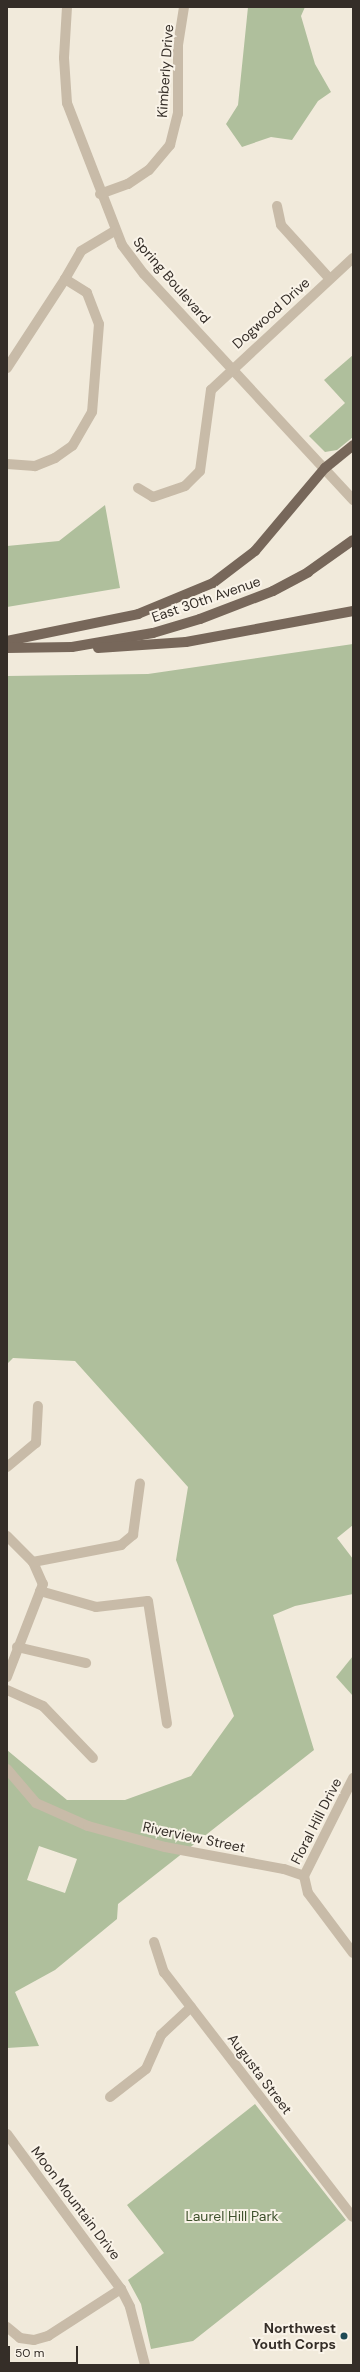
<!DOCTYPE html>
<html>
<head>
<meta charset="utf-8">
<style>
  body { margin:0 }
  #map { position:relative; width:360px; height:2372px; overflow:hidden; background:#f1eadb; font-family:"DM Sans",sans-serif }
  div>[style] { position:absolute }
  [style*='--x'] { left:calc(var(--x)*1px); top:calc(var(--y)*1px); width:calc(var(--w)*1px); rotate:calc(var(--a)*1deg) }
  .green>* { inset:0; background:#afbf9c }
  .minor>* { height:10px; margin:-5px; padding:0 5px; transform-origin:5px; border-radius:5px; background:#c8bba8 }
  .major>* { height:10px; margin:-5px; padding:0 5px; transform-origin:5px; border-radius:5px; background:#77675a }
  .dots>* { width:11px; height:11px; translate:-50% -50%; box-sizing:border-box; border:2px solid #f9f3e8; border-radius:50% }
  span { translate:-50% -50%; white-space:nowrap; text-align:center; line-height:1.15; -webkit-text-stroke:4px #f9f3e8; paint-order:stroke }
  .street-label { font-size:14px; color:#352e28 }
  .park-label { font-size:14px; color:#3f522d }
  .poi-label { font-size:14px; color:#352e28; font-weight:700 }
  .right { translate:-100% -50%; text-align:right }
  .frame { position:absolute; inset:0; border:8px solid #352e28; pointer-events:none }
  .scale { position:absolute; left:8px; top:2346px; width:70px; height:18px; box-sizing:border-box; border:2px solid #352e28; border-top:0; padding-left:5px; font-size:12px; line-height:14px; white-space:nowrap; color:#352e28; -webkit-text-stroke:3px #f9f3e8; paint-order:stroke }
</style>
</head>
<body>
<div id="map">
  <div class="green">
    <div style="clip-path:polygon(248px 7px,305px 7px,301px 16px,315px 64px,331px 92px,318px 101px,292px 140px,271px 137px,242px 147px,226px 124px,238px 105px)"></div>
    <div style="clip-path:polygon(353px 355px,353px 437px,337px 450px,325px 452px,309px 436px,345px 403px,324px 380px)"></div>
    <div style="clip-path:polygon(105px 505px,120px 588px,7px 607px,7px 546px,59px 541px)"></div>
    <div style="clip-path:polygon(evenodd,353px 644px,353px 1525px,337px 1538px,353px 1559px,353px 1594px,295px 1606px,273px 1615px,314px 1750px,118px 1904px,117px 1919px,55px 1970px,15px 1992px,39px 2046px,7px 2048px,7px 1750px,67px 1800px,125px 1800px,191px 1776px,234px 1716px,176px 1560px,188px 1487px,75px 1361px,13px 1358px,7px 1364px,7px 676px,148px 674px,353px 644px,39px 1846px,77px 1859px,65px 1893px,27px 1880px,39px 1846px)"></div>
    <div style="clip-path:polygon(353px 1656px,353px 1696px,336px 1677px)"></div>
    <div style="clip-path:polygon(255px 2104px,346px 2220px,193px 2341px,151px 2349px,141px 2304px,128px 2280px,164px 2253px,127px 2205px)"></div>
  </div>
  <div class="minor">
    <div style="--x:67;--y:7;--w:51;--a:93.4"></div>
    <div style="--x:64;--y:58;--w:45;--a:86.2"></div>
    <div style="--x:67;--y:103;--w:152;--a:68.8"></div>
    <div style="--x:122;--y:245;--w:36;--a:53"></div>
    <div style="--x:144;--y:274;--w:308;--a:47.2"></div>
    <div style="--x:100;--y:194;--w:30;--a:-20"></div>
    <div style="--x:128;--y:184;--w:25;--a:-34"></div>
    <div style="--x:149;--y:170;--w:33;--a:-50"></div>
    <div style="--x:170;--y:145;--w:32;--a:-76"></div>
    <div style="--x:178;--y:114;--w:69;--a:-90"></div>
    <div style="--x:178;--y:45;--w:38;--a:-81"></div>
    <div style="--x:277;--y:206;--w:19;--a:78"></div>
    <div style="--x:281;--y:225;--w:72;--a:47.8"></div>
    <div style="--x:65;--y:279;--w:32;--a:-60"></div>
    <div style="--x:81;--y:251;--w:39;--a:-31"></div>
    <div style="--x:7;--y:368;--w:106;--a:-56.9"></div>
    <div style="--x:65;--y:279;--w:26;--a:32"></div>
    <div style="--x:87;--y:293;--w:33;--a:69"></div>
    <div style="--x:99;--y:324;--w:88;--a:94.5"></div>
    <div style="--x:92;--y:412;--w:39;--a:120"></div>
    <div style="--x:72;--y:446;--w:21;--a:145"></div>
    <div style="--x:55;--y:458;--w:22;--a:158"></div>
    <div style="--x:35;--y:466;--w:28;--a:-176"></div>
    <div style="--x:138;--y:488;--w:17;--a:31"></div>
    <div style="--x:153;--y:497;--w:34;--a:-19"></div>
    <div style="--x:185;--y:486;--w:21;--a:-45"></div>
    <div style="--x:200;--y:471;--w:82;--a:-82.3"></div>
    <div style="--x:211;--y:390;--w:194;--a:-42.9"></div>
    <div style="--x:7;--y:1467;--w:38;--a:-40"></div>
    <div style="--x:36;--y:1443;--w:37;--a:-87"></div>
    <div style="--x:7;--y:1536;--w:37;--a:45"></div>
    <div style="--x:33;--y:1562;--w:24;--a:66"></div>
    <div style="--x:43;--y:1584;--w:100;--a:111.2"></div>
    <div style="--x:33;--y:1562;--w:90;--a:-10.9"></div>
    <div style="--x:121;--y:1545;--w:16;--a:-40"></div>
    <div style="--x:133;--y:1535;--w:52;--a:-82.3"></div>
    <div style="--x:40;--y:1591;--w:58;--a:15.9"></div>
    <div style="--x:96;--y:1607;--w:52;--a:-6.6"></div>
    <div style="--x:148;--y:1601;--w:124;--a:81.2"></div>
    <div style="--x:17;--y:1647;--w:71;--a:13.1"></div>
    <div style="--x:7;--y:1690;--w:39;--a:24"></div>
    <div style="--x:43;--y:1706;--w:72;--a:46.1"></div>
    <div style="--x:7;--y:1769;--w:45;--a:49.5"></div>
    <div style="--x:36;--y:1803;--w:57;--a:23.9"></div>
    <div style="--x:88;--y:1826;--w:80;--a:15.3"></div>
    <div style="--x:165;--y:1847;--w:121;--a:10.5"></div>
    <div style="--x:284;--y:1869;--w:21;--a:19"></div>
    <div style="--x:304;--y:1876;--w:17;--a:77"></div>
    <div style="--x:308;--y:1893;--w:75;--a:53.1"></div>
    <div style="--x:304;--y:1876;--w:110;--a:-63.4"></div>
    <div style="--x:154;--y:1942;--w:32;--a:72"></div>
    <div style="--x:164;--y:1972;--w:309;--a:52.4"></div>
    <div style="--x:110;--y:2097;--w:46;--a:-37.9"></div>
    <div style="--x:146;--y:2069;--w:37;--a:-66"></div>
    <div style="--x:161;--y:2035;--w:41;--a:-43"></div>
    <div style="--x:7;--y:2134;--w:192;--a:53.7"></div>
    <div style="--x:121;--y:2289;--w:20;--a:63"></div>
    <div style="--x:130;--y:2307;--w:60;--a:75.5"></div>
    <div style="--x:7;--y:2327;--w:17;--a:40"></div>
    <div style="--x:20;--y:2338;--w:14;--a:8"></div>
    <div style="--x:34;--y:2340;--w:15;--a:-16"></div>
    <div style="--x:48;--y:2336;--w:87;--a:-32.8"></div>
  </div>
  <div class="major">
    <div style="--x:7;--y:641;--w:134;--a:-11.6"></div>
    <div style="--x:138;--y:614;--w:81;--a:-22.5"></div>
    <div style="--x:213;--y:583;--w:53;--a:-37.3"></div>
    <div style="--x:255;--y:551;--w:109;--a:-49.9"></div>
    <div style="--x:325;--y:468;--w:36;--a:-39"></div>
    <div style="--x:7;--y:648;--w:65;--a:-0.9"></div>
    <div style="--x:72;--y:647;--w:82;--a:-9.8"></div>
    <div style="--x:153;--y:633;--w:49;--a:-16.6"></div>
    <div style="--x:200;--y:619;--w:78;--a:-21"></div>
    <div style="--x:273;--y:591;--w:40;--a:-28"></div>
    <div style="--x:308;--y:572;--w:55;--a:-35.4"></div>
    <div style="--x:98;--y:648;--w:88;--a:-3.9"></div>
    <div style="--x:186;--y:642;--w:170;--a:-10.5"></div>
  </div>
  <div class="dots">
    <div style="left:344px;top:2336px;background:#1f4a55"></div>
  </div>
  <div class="street-label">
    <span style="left:165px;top:71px;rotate:-86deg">Kimberly Drive</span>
    <span style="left:172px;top:280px;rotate:49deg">Spring Boulevard</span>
    <span style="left:271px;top:313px;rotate:-42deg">Dogwood Drive</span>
    <span style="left:206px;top:599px;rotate:-19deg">East 30th Avenue</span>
    <span style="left:316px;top:1821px;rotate:-63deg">Floral Hill Drive</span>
    <span style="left:194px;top:1837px;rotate:12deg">Riverview Street</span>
    <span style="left:260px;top:2074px;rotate:53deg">Augusta Street</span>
    <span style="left:76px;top:2203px;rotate:53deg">Moon Mountain Drive</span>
  </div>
  <div class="park-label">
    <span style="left:232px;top:2216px">Laurel Hill Park</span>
  </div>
  <div class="poi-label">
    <span class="right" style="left:336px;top:2336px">Northwest<br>Youth Corps</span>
  </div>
  <div class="frame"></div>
  <div class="scale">50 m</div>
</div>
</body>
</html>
